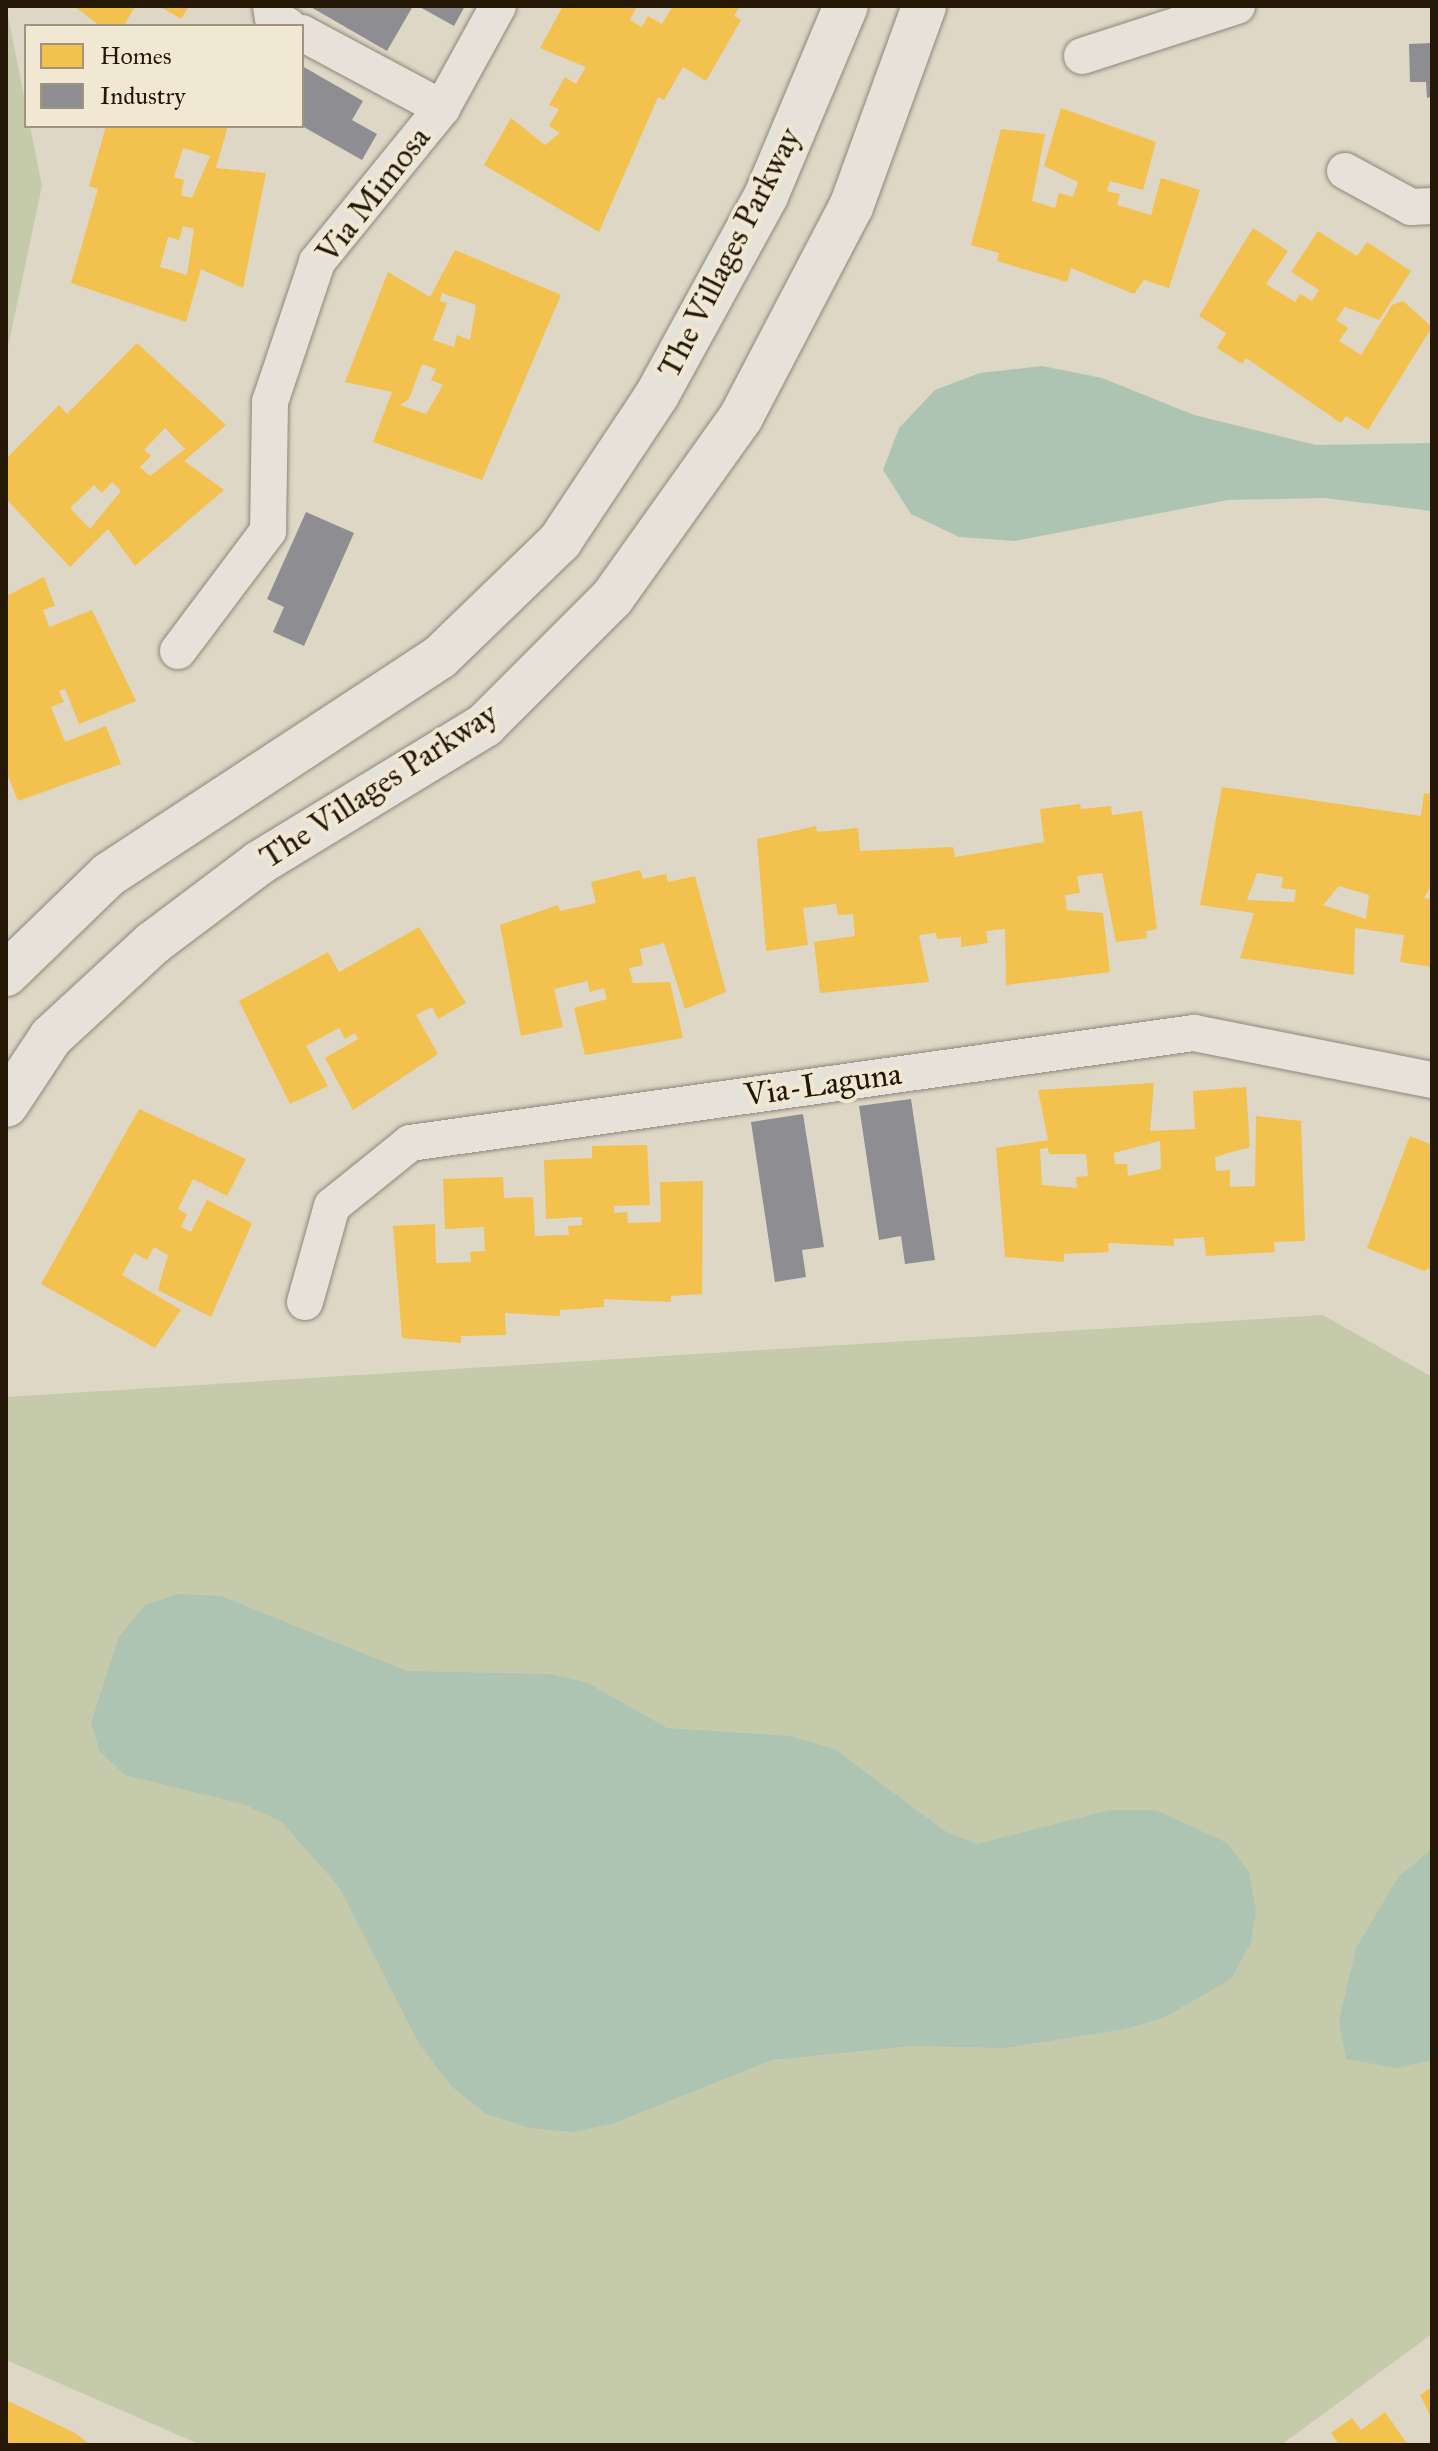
<!DOCTYPE html>
<html>
<head>
<meta charset="utf-8">
<style>
  body { margin:0 }
  #map { position:relative; width:1438px; height:2451px; overflow:hidden; background:#ded7c6; font-family:"IM FELL Great Primer",serif }
  div>[style] { position:absolute }
  [style*='--x'] { left:calc(var(--x)*1px); top:calc(var(--y)*1px); width:calc(var(--w)*1px); rotate:calc(var(--a)*1deg) }
  .green>* { inset:0; background:#c5cbaa }
  .water>* { inset:0; background:#adc4b3 }
  .homes>* { inset:0; background:#f2c14e }
  .industry>* { inset:0; background:#8d8d92 }
  .roads { filter:drop-shadow(0 0 2px #8d877b) drop-shadow(0 0 2px #8d877b) }
  .minor>* { height:36px; margin:-18px; padding:0 18px; transform-origin:18px; border-radius:18px; background:#e6e2d9 }
  .tertiary>* { height:44px; margin:-22px; padding:0 22px; transform-origin:22px; border-radius:22px; background:#e6e2d9 }
  span { translate:-50% -50%; white-space:nowrap; text-align:center; line-height:1.15; -webkit-text-stroke:8px #f0e8d3; paint-order:stroke }
  .street-label { font-size:32px; color:#241706 }
  .frame { position:absolute; inset:0; border:8px solid #241706; pointer-events:none }
  .legend { position:absolute; left:24px; top:24px; width:280px; height:104px; box-sizing:border-box; background:#f0e8d3; border:2px solid #9e9481; margin:0; padding:10px 14px; list-style:none; font-size:24px; color:#241706 }
  .legend li { display:flex; align-items:center; gap:16px; height:40px }
  .legend b { width:40px; border:2px solid #9e9481 }
</style>
</head>
<body>
<div id="map">
  <div class="green">
    <div style="clip-path:polygon(6px 6px,42px 186px,6px 356px)"></div>
    <div style="clip-path:polygon(1323px 1315px,1432px 1377px,1432px 2334px,1281px 2445px,201px 2445px,6px 2360px,6px 1397px)"></div>
  </div>
  <div class="water">
    <div style="clip-path:polygon(1042px 366px,1102px 378px,1194px 415px,1316px 445px,1432px 443px,1432px 511px,1324px 498px,1228px 500px,1015px 541px,959px 537px,911px 514px,883px 470px,899px 428px,935px 390px,980px 373px)"></div>
    <div style="clip-path:polygon(178px 1594px,221px 1596px,407px 1671px,550px 1674px,586px 1682px,667px 1728px,789px 1736px,835px 1749px,945px 1831px,977px 1844px,1110px 1810px,1156px 1810px,1227px 1843px,1249px 1872px,1256px 1910px,1251px 1942px,1231px 1979px,1165px 2017px,1125px 2029px,1005px 2048px,911px 2046px,772px 2060px,612px 2124px,572px 2132px,530px 2128px,487px 2114px,452px 2087px,419px 2044px,339px 1887px,282px 1822px,243px 1804px,125px 1775px,100px 1752px,91px 1723px,119px 1637px,145px 1605px)"></div>
    <div style="clip-path:polygon(1432px 1849px,1432px 2060px,1396px 2068px,1346px 2059px,1339px 2021px,1356px 1948px,1399px 1876px)"></div>
  </div>
  <div class="homes">
    <div style="clip-path:polygon(74px 6px,135px 6px,124px 26px,100px 26px)"></div>
    <div style="clip-path:polygon(159px 6px,189px 6px,181px 19px)"></div>
    <div style="clip-path:polygon(563px 6px,637px 6px,630px 20px,642px 27px,648px 16px,662px 24px,673px 6px,740px 6px,734px 16px,741px 20px,706px 81px,683px 67px,664px 100px,658px 97px,599px 232px,484px 165px,511px 118px,545px 145px,560px 133px,549px 126px,559px 109px,549px 105px,565px 77px,576px 84px,586px 67px,540px 48px)"></div>
    <div style="clip-path:polygon(1061px 108px,1156px 142px,1143px 190px,1110px 181px,1107px 191px,1120px 194px,1117px 205px,1151px 215px,1161px 178px,1200px 190px,1169px 288px,1144px 280px,1134px 294px,1071px 268px,1067px 282px,997px 261px,999px 253px,971px 245px,1001px 129px,1045px 134px,1032px 201px,1055px 208px,1059px 193px,1073px 197px,1078px 182px,1044px 166px)"></div>
    <div style="clip-path:polygon(evenodd,106px 126px,228px 126px,216px 168px,266px 173px,243px 288px,201px 269px,186px 322px,71px 283px,98px 189px,89px 186px,106px 126px,183px 148px,210px 156px,192px 198px,181px 195px,184px 180px,174px 177px,183px 148px,106px 126px,183px 226px,194px 229px,187px 275px,160px 267px,168px 237px,179px 240px,183px 226px)"></div>
    <div style="clip-path:polygon(1253px 228px,1288px 251px,1266px 284px,1295px 302px,1300px 294px,1312px 301px,1319px 290px,1291px 272px,1318px 231px,1357px 256px,1367px 242px,1411px 271px,1379px 320px,1345px 307px,1336px 320px,1348px 328px,1339px 341px,1361px 355px,1392px 305px,1403px 301px,1432px 327px,1368px 430px,1346px 416px,1341px 423px,1246px 358px,1242px 364px,1217px 348px,1226px 333px,1199px 316px)"></div>
    <div style="clip-path:polygon(evenodd,455px 250px,561px 295px,482px 480px,373px 442px,392px 392px,345px 382px,388px 272px,430px 297px,455px 250px,442px 293px,476px 305px,470px 340px,457px 335px,454px 347px,433px 340px,447px 303px,440px 301px,442px 293px,455px 250px,422px 364px,436px 369px,431px 380px,443px 385px,426px 414px,400px 405px,409px 399px,422px 364px)"></div>
    <div style="clip-path:polygon(evenodd,137px 343px,226px 425px,184px 461px,224px 490px,135px 566px,108px 529px,70px 567px,6px 499px,6px 459px,59px 405px,67px 414px,137px 343px,165px 428px,185px 449px,150px 476px,140px 467px,151px 456px,144px 450px,165px 428px,137px 343px,112px 482px,121px 491px,90px 529px,70px 508px,94px 485px,102px 493px,112px 482px)"></div>
    <div style="clip-path:polygon(44px 577px,55px 606px,43px 610px,49px 627px,92px 610px,136px 701px,79px 724px,65px 689px,59px 691px,64px 702px,51px 707px,65px 742px,106px 726px,121px 764px,18px 801px,6px 771px,6px 596px)"></div>
    <div style="clip-path:polygon(evenodd,1222px 787px,1421px 816px,1424px 793px,1432px 794px,1432px 884px,1424px 898px,1432px 899px,1432px 967px,1400px 962px,1404px 935px,1355px 928px,1354px 975px,1240px 958px,1254px 913px,1200px 905px,1222px 787px,1257px 873px,1283px 877px,1281px 888px,1296px 890px,1294px 902px,1247px 900px,1257px 873px,1222px 787px,1339px 886px,1369px 895px,1366px 919px,1323px 905px,1339px 886px)"></div>
    <div style="clip-path:polygon(1080px 804px,1081px 809px,1111px 806px,1112px 815px,1142px 811px,1157px 929px,1146px 931px,1147px 938px,1116px 942px,1102px 873px,1077px 876px,1080px 893px,1065px 895px,1067px 910px,1103px 913px,1110px 972px,1006px 985px,1005px 929px,986px 931px,988px 943px,961px 947px,961px 937px,937px 939px,936px 933px,919px 935px,929px 982px,820px 993px,814px 942px,855px 936px,853px 914px,838px 915px,836px 904px,803px 908px,808px 945px,766px 951px,757px 839px,816px 826px,817px 832px,858px 828px,860px 851px,953px 847px,955px 857px,1044px 842px,1040px 809px)"></div>
    <div style="clip-path:polygon(640px 870px,643px 879px,666px 874px,668px 882px,695px 876px,726px 992px,685px 1009px,664px 943px,640px 949px,643px 965px,629px 968px,633px 983px,670px 982px,683px 1038px,585px 1055px,574px 1008px,607px 999px,604px 988px,590px 992px,587px 981px,554px 989px,563px 1027px,521px 1036px,500px 925px,558px 905px,560px 911px,596px 903px,591px 882px)"></div>
    <div style="clip-path:polygon(419px 927px,466px 1003px,438px 1019px,432px 1007px,416px 1015px,438px 1054px,353px 1110px,325px 1058px,358px 1039px,355px 1033px,345px 1039px,339px 1028px,306px 1046px,328px 1086px,290px 1104px,239px 1001px,328px 952px,339px 972px)"></div>
    <div style="clip-path:polygon(evenodd,1154px 1083px,1150px 1131px,1195px 1129px,1193px 1091px,1246px 1087px,1250px 1147px,1215px 1157px,1216px 1171px,1230px 1170px,1230px 1187px,1255px 1186px,1256px 1116px,1301px 1121px,1305px 1241px,1274px 1242px,1275px 1252px,1206px 1256px,1204px 1237px,1174px 1239px,1174px 1246px,1108px 1243px,1109px 1252px,1064px 1254px,1064px 1262px,1005px 1257px,996px 1148px,1048px 1140px,1038px 1090px,1154px 1083px,1160px 1141px,1161px 1169px,1128px 1176px,1127px 1164px,1115px 1164px,1114px 1153px,1160px 1141px,1154px 1083px,1048px 1148px,1049px 1154px,1086px 1154px,1088px 1176px,1076px 1177px,1077px 1188px,1042px 1185px,1040px 1149px,1048px 1148px)"></div>
    <div style="clip-path:polygon(139px 1109px,246px 1159px,227px 1196px,193px 1179px,178px 1209px,187px 1214px,181px 1227px,191px 1232px,207px 1200px,252px 1223px,211px 1317px,158px 1290px,168px 1255px,154px 1247px,147px 1260px,134px 1253px,122px 1275px,181px 1310px,155px 1348px,41px 1284px)"></div>
    <div style="clip-path:polygon(1410px 1136px,1432px 1145px,1432px 1267px,1424px 1271px,1367px 1248px)"></div>
    <div style="clip-path:polygon(647px 1145px,650px 1205px,614px 1206px,614px 1213px,627px 1212px,628px 1223px,661px 1222px,660px 1182px,703px 1181px,702px 1294px,671px 1296px,671px 1302px,604px 1299px,604px 1307px,560px 1310px,560px 1316px,505px 1313px,506px 1335px,461px 1336px,461px 1343px,402px 1338px,393px 1226px,435px 1224px,436px 1263px,471px 1262px,470px 1252px,485px 1251px,484px 1227px,445px 1229px,443px 1179px,503px 1177px,504px 1198px,533px 1197px,535px 1236px,569px 1235px,568px 1226px,582px 1225px,582px 1217px,546px 1219px,544px 1160px,592px 1158px,592px 1146px)"></div>
    <div style="clip-path:polygon(1432px 2387px,1432px 2419px,1420px 2395px)"></div>
    <div style="clip-path:polygon(6px 2400px,75px 2433px,91px 2445px,6px 2445px)"></div>
    <div style="clip-path:polygon(1385px 2412px,1408px 2445px,1339px 2445px,1331px 2433px,1352px 2418px,1361px 2430px)"></div>
  </div>
  <div class="industry">
    <div style="clip-path:polygon(309px 6px,413px 6px,387px 51px)"></div>
    <div style="clip-path:polygon(418px 6px,465px 6px,454px 26px)"></div>
    <div style="clip-path:polygon(1432px 43px,1432px 97px,1427px 98px,1426px 82px,1410px 82px,1409px 44px)"></div>
    <div style="clip-path:polygon(302px 66px,363px 101px,352px 120px,377px 134px,362px 160px,302px 126px)"></div>
    <div style="clip-path:polygon(306px 512px,354px 533px,304px 646px,273px 632px,284px 607px,267px 599px)"></div>
    <div style="clip-path:polygon(911px 1099px,935px 1260px,905px 1264px,901px 1236px,879px 1240px,859px 1106px)"></div>
    <div style="clip-path:polygon(803px 1114px,824px 1247px,802px 1250px,806px 1277px,775px 1282px,751px 1122px)"></div>
  </div>
  <div class="roads">
    <div class="minor">
      <div style="--x:271;--y:6;--w:12;--a:81"></div>
      <div style="--x:273;--y:18;--w:17;--a:28"></div>
      <div style="--x:302;--y:33;--w:159;--a:28.2"></div>
      <div style="--x:1082;--y:56;--w:163;--a:-17.9"></div>
      <div style="--x:1345;--y:171;--w:75;--a:28.6"></div>
      <div style="--x:1411;--y:207;--w:21;--a:-3"></div>
      <div style="--x:178;--y:651;--w:150;--a:-53.1"></div>
      <div style="--x:268;--y:531;--w:129;--a:-89.1"></div>
      <div style="--x:270;--y:402;--w:148;--a:-71.4"></div>
      <div style="--x:317;--y:262;--w:198;--a:-50.9"></div>
      <div style="--x:442;--y:108;--w:116;--a:-61.2"></div>
      <div style="--x:305;--y:1302;--w:100;--a:-74.3"></div>
      <div style="--x:332;--y:1206;--w:100;--a:-38.9"></div>
      <div style="--x:410;--y:1143;--w:792;--a:-7.99"></div>
      <div style="--x:1194;--y:1033;--w:243;--a:11.2"></div>
    </div>
    <div class="tertiary">
      <div style="--x:6;--y:974;--w:142;--a:-44.1"></div>
      <div style="--x:108;--y:875;--w:397;--a:-33.3"></div>
      <div style="--x:440;--y:657;--w:167;--a:-44"></div>
      <div style="--x:560;--y:541;--w:175;--a:-56.4"></div>
      <div style="--x:657;--y:395;--w:227;--a:-61.3"></div>
      <div style="--x:766;--y:196;--w:206;--a:-67.2"></div>
      <div style="--x:6;--y:1105;--w:82;--a:-56.5"></div>
      <div style="--x:51;--y:1037;--w:139;--a:-42.7"></div>
      <div style="--x:153;--y:943;--w:133;--a:-37"></div>
      <div style="--x:259;--y:863;--w:265;--a:-31.4"></div>
      <div style="--x:485;--y:725;--w:180;--a:-45"></div>
      <div style="--x:612;--y:598;--w:222;--a:-54.5"></div>
      <div style="--x:741;--y:417;--w:237;--a:-62.4"></div>
      <div style="--x:851;--y:207;--w:214;--a:-70"></div>
    </div>
  </div>
  <div class="street-label">
    <span style="left:374px;top:195px;rotate:-52deg">Via Mimosa</span>
    <span style="left:730px;top:253px;rotate:-63deg">The Villages Parkway</span>
    <span style="left:379px;top:786px;rotate:-33deg">The Villages Parkway</span>
    <span style="left:823px;top:1085px;rotate:-8deg">Via-Laguna</span>
  </div>
  <div class="frame"></div>
  <ul class="legend">
  <li><b style="height:22px;background:#f2c14e"></b>Homes</li>
  <li><b style="height:22px;background:#8d8d92"></b>Industry</li>
  </ul>
</div>
</body>
</html>
